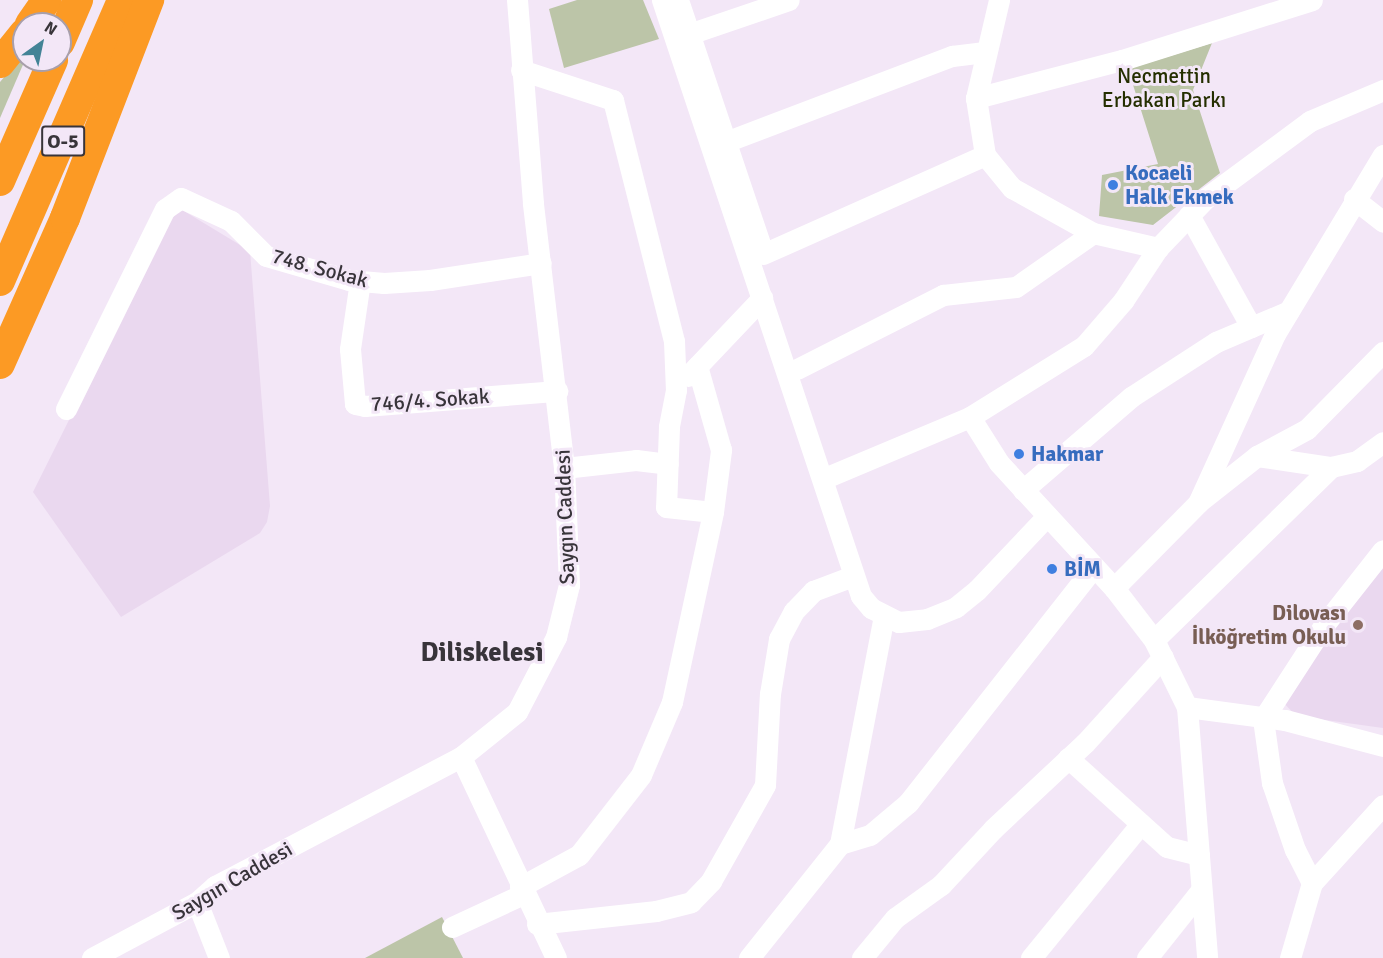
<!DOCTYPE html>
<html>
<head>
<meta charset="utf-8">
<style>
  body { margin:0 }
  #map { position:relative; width:1383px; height:958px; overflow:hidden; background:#f3e7f7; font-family:Signika,sans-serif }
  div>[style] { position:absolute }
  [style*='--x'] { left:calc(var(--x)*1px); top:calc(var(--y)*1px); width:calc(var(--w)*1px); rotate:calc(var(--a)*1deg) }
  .built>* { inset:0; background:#ead8ef }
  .green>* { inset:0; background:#bcc5a8 }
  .minor>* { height:21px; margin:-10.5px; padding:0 10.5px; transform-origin:10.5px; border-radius:10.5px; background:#fff }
  .highway>* { height:30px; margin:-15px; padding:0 15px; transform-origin:15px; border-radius:15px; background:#fc9a24 }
  .dots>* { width:16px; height:16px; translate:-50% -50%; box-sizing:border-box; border:3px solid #f3e7f7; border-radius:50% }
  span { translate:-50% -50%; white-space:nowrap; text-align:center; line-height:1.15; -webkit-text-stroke:6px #f3e7f7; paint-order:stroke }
  .shield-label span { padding:2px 4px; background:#f3e7f7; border:2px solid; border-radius:4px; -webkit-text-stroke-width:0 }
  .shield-label { font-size:20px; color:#38343a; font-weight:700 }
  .park-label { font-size:21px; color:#252f00 }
  .shop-label { font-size:21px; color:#366cbe; font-weight:700 }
  .left { translate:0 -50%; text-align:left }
  .street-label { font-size:21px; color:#38343a }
  .education-label { font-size:21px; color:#785e54; font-weight:700 }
  .right { translate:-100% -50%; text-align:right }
  .district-label { font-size:27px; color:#38343a; font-weight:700 }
  .north { position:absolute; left:12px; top:12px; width:60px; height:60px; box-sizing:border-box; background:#f3e7f7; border:2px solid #a89fab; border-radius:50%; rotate:33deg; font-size:16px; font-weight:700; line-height:24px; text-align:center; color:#38343a }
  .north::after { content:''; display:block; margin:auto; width:21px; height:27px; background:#438396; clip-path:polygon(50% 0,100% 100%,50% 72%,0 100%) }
</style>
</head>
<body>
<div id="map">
  <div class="built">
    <div style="clip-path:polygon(179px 208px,250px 251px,270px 506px,267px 522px,260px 533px,121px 617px,33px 492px,174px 210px)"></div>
    <div style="clip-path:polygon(1383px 560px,1383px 728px,1296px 716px,1283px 702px)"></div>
  </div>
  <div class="green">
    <div style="clip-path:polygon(577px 0,643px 0,659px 39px,564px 68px,549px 9px)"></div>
    <div style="clip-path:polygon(1212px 43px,1193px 90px,1220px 173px,1153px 225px,1099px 216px,1102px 175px,1158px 164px,1128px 69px)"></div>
    <div style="clip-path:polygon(24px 54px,25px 60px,0 118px,0 82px)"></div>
    <div style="clip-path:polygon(442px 917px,463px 958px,365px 958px)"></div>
  </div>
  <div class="minor">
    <div style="--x:662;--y:0;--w:628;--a:71.54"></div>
    <div style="--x:861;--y:596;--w:16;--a:50"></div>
    <div style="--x:871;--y:608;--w:31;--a:27"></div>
    <div style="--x:899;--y:622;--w:28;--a:-6"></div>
    <div style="--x:927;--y:619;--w:31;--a:-22"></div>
    <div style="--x:956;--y:607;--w:27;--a:-39"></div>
    <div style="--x:977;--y:590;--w:102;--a:-46.6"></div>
    <div style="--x:678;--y:0;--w:257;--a:71.4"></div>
    <div style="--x:999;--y:0;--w:101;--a:103.2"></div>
    <div style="--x:976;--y:98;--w:58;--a:81"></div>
    <div style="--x:985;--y:155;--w:43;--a:50.7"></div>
    <div style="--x:1012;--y:188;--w:93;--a:29.1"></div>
    <div style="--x:692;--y:33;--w:102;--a:-18.8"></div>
    <div style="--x:521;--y:70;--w:97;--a:18.1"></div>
    <div style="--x:613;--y:100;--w:249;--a:75.8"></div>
    <div style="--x:674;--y:341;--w:49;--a:87.7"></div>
    <div style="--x:676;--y:390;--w:38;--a:101"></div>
    <div style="--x:669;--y:427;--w:80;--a:92.1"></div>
    <div style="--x:666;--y:507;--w:47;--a:6.1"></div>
    <div style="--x:976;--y:98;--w:151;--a:-14.6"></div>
    <div style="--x:1122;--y:60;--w:199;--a:-17.5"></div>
    <div style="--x:728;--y:141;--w:240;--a:-20.8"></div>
    <div style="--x:952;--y:56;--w:33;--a:-7"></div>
    <div style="--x:1354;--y:199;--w:37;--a:38"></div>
    <div style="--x:1189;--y:215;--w:128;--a:61"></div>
    <div style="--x:763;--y:254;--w:243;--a:-24"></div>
    <div style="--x:360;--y:281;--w:69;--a:98.4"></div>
    <div style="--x:350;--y:349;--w:55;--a:84.8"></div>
    <div style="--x:355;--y:404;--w:10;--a:11"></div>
    <div style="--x:365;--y:406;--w:193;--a:-4.5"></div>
    <div style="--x:797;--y:369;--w:164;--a:-26.9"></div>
    <div style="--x:943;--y:295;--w:73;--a:-6.3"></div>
    <div style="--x:1016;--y:287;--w:94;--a:-35"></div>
    <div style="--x:1093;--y:233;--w:67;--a:13"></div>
    <div style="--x:688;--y:376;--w:108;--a:-46.5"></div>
    <div style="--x:66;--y:409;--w:223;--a:-63.7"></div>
    <div style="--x:165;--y:209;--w:19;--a:-35"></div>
    <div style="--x:181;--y:198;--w:55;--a:24.7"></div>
    <div style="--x:231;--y:221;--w:49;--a:45"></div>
    <div style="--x:266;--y:256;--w:86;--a:16.1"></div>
    <div style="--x:349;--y:280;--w:35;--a:5"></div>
    <div style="--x:384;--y:283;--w:46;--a:-3.7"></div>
    <div style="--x:430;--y:280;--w:112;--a:-8.7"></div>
    <div style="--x:970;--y:417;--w:54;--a:57.8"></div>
    <div style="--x:999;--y:463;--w:170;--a:47.4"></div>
    <div style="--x:1114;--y:588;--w:66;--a:52.4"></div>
    <div style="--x:1154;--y:640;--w:75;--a:63.8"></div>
    <div style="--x:1187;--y:707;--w:252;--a:85.4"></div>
    <div style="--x:1257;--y:456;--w:75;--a:8.5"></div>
    <div style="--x:1331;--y:467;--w:27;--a:-13"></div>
    <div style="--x:1357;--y:461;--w:32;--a:-36"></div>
    <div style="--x:564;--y:468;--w:72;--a:-6.3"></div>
    <div style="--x:636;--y:460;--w:32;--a:7"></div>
    <div style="--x:832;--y:475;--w:150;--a:-22.8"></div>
    <div style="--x:970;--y:417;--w:134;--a:-31.9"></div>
    <div style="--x:1084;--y:346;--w:60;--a:-49.1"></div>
    <div style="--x:1123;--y:301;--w:64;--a:-56.6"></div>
    <div style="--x:1158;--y:248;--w:69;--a:-46.2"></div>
    <div style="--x:1206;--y:198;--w:129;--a:-36.5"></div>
    <div style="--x:1310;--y:121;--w:79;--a:-23"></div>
    <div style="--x:1023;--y:490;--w:143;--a:-40.7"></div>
    <div style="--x:1131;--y:397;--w:101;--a:-32.9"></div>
    <div style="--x:1216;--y:342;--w:79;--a:-23"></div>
    <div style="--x:1200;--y:501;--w:73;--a:-38.3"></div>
    <div style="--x:1257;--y:456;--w:57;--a:-28.4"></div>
    <div style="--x:1307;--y:429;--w:108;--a:-45.4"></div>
    <div style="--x:1114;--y:588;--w:120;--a:-45.3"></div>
    <div style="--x:1198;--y:503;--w:186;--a:-65.5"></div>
    <div style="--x:1275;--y:334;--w:209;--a:-58.9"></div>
    <div style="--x:1154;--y:640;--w:248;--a:-44.3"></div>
    <div style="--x:1187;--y:707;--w:99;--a:7.6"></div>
    <div style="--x:1285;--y:720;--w:101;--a:14.9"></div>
    <div style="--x:461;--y:757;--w:222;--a:64.7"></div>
    <div style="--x:1068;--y:758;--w:133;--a:42"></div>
    <div style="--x:1167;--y:847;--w:33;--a:14"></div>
    <div style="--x:840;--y:844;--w:31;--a:-17"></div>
    <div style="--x:870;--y:835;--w:50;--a:-40.1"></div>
    <div style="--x:908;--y:803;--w:300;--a:-51.8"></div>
    <div style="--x:1312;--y:883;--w:37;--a:-117"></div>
    <div style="--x:1295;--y:850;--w:71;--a:-108.9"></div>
    <div style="--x:1272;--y:783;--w:65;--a:-98"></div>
    <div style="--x:1263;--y:719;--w:112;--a:-57"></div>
    <div style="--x:1324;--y:625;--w:95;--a:-51.8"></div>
    <div style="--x:520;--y:887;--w:67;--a:-28.5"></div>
    <div style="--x:579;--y:855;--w:101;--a:-52.2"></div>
    <div style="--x:641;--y:775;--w:79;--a:-67"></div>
    <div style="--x:672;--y:702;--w:194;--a:-77.8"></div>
    <div style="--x:713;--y:512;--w:63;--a:-82.6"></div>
    <div style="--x:721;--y:450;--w:87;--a:-105.9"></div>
    <div style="--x:197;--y:902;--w:60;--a:68.6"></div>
    <div style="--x:537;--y:924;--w:120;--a:-6.2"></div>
    <div style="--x:656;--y:911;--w:36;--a:-14"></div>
    <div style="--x:691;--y:902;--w:29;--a:-46"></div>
    <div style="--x:711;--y:881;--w:110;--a:-60.6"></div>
    <div style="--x:765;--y:785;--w:91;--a:-86.9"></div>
    <div style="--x:770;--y:694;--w:56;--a:-80.7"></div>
    <div style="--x:779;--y:639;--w:32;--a:-62"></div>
    <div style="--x:794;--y:611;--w:28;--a:-46"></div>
    <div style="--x:813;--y:591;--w:43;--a:-20.6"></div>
    <div style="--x:452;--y:927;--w:78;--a:-24.9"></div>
    <div style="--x:92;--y:958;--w:119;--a:-28.1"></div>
    <div style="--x:197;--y:902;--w:24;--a:-42"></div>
    <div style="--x:215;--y:886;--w:278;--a:-27.7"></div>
    <div style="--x:461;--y:757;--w:72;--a:-38.8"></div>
    <div style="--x:517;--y:712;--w:85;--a:-62.5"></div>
    <div style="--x:556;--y:637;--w:54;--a:-76"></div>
    <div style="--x:569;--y:585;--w:117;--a:-92.4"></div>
    <div style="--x:564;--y:468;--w:267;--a:-96.7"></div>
    <div style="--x:533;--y:203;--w:204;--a:-94.5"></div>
    <div style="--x:749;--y:958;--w:146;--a:-51.4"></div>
    <div style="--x:840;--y:844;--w:232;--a:-79.1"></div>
    <div style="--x:862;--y:958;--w:52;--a:-50.5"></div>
    <div style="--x:895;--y:918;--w:57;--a:-35.7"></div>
    <div style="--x:941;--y:885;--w:76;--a:-47.1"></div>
    <div style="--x:993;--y:829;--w:126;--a:-43.1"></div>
    <div style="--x:1085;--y:743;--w:116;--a:-47.8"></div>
    <div style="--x:1031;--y:958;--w:172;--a:-50.7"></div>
    <div style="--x:1147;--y:958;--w:87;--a:-51.5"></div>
    <div style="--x:1290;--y:958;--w:78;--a:-73.7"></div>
    <div style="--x:1312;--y:883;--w:105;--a:-47.7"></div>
  </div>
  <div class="highway">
    <div style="--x:30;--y:24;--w:29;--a:-55"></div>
    <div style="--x:60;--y:42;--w:46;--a:-66.8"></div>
    <div style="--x:0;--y:63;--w:38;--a:-51"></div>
    <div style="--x:0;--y:181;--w:132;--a:-66.3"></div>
    <div style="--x:0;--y:281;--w:306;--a:-66.5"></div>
    <div style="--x:0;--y:364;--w:160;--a:-66"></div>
    <div style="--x:65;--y:218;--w:234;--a:-68.9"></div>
  </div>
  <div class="dots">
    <div style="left:1113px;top:185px;background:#3f7fe0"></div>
    <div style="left:1019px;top:454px;background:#3f7fe0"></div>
    <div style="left:1052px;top:569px;background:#3f7fe0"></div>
    <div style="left:1358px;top:625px;background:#8d6e63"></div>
  </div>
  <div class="shield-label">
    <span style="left:63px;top:141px">O-5</span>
  </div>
  <div class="park-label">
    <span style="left:1164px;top:88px">Necmettin<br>Erbakan Parkı</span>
  </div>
  <div class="shop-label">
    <span class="left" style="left:1125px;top:185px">Kocaeli<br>Halk Ekmek</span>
    <span class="left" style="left:1031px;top:454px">Hakmar</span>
    <span class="left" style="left:1064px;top:569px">BİM</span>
  </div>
  <div class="street-label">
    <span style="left:320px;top:268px;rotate:15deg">748. Sokak</span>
    <span style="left:430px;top:400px;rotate:-4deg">746/4. Sokak</span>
    <span style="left:565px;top:517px;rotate:-92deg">Saygın Caddesi</span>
    <span style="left:232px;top:881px;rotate:-30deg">Saygın Caddesi</span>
  </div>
  <div class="education-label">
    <span class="right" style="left:1346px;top:625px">Dilovası<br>İlköğretim Okulu</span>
  </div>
  <div class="district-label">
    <span style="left:482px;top:653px">Diliskelesi</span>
  </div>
  <div class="north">N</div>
</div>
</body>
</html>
